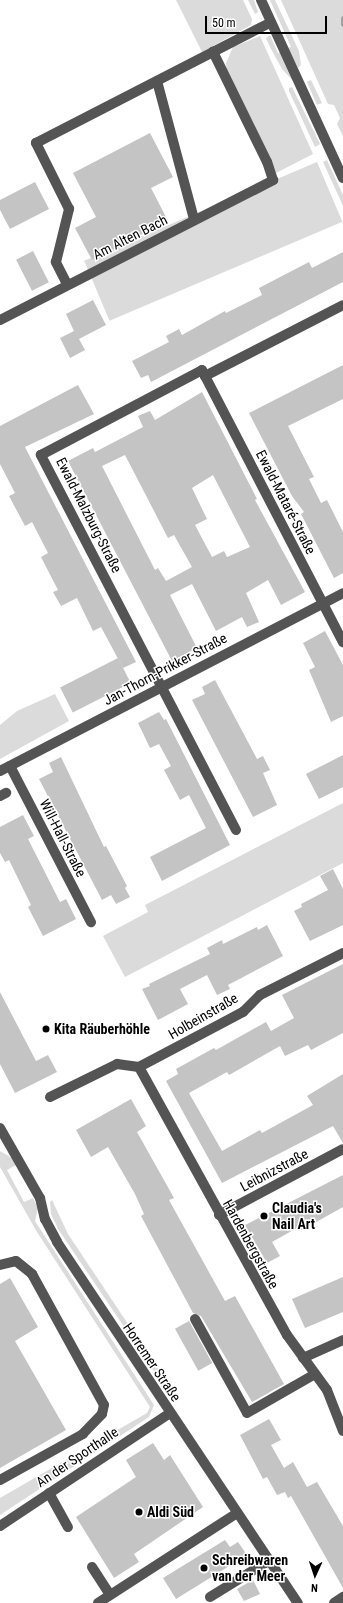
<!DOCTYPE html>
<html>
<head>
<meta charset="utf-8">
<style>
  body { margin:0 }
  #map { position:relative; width:343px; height:1603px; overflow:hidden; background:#fff; font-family:"Roboto Condensed",sans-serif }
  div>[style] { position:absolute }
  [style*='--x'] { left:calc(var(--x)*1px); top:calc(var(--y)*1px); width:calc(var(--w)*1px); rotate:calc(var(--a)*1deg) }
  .green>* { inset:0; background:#dbdbdb; transform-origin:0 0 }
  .stream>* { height:5px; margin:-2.5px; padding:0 2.5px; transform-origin:2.5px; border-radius:2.5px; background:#a2a2a2 }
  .building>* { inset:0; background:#c4c4c4; transform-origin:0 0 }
  .minor>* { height:10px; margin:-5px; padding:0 5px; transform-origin:5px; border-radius:5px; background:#545454 }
  .dots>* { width:11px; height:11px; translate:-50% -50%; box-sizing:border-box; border:2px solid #fff; border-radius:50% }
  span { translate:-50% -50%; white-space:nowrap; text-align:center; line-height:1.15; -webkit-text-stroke:3px #fff; paint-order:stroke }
  .street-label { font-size:14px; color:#000 }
  .poi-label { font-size:14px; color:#000; font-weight:700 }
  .left { translate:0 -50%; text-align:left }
  .north { position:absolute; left:295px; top:1555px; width:40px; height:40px; -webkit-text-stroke:3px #fff; paint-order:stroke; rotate:183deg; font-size:11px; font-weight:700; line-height:16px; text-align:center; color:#000 }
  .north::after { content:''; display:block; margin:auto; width:14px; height:18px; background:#000; clip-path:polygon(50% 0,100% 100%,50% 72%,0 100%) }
  .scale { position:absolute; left:205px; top:16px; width:122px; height:18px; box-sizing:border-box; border:2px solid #000; border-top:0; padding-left:5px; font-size:12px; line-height:14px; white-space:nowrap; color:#000; -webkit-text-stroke:3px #fff; paint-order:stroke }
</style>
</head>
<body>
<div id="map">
  <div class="green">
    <div style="clip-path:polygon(176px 0,243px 0,252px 19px,251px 25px,202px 52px)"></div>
    <div style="clip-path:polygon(248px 0,254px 0,258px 12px,255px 14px)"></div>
    <div style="clip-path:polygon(270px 0,275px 0,299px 51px,301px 65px,298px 68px,288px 48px,291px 47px)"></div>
    <div style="clip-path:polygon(281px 0,343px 0,343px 136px,337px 124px,340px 118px,334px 105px,328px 104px)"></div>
    <div style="clip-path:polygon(270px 35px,278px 53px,281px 52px,294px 82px,282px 69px,270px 47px,266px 38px)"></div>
    <div style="clip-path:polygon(260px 36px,313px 154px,276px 173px,227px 73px,226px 63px,233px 47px)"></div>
    <div style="clip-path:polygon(311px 80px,322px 103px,317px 105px,307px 82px)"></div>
    <div style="clip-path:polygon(292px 87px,320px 144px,315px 147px,289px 91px,289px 88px)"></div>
    <div style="clip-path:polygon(327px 160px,343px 195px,343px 206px,323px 162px)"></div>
    <div style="left:317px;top:162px;width:65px;height:253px;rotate:67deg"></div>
    <div style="clip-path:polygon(55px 694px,69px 721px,0 759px,0 725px,17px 711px)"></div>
    <div style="clip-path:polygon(343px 803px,343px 863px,125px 977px,103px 936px,148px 912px,145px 905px)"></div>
    <div style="clip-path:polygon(0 1151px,12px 1158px,16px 1165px,7px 1170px,24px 1202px,33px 1198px,38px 1208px,35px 1221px,154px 1405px,149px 1417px,0 1515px,0 1498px,147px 1413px,150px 1407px,37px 1232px,0 1167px)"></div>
    <div style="clip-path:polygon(52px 1200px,68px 1234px,170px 1387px,166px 1389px,58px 1229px,51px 1214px,50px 1202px)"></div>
  </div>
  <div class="stream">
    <div style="--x:343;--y:18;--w:6;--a:90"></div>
  </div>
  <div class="building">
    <div style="clip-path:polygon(150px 133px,173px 177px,151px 188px,168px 221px,92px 260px,75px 228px,96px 217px,73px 173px)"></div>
    <div style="clip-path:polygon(35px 182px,49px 209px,10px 229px,0 210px,0 200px)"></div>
    <div style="left:33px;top:251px;width:35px;height:19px;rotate:63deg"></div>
    <div style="clip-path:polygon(343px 252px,343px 282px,151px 382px,148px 375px,141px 378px,132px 361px,169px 342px,166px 336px,179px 329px,182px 335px,225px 311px,226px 313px,262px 295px,259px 288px,309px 262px,312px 268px)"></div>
    <div style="clip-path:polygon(93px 300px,106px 325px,79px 339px,85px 350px,70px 358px,60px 338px,74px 331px,66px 314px)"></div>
    <div style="clip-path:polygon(343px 365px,343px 399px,288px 426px,314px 477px,309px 479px,321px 503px,327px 500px,343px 532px,343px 573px,334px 578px,301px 514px,304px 512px,292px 496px,249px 413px)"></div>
    <div style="clip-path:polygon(78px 385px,94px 414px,25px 447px,136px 662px,123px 668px,101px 627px,93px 631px,77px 598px,61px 606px,53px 592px,58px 590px,41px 557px,48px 553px,32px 522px,25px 526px,9px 496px,15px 493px,0 464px,0 426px)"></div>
    <div style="clip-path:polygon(evenodd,202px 392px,257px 499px,255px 500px,305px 592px,281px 605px,268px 580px,246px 593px,259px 622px,247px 627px,242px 617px,216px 631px,192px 584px,170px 595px,197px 648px,172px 661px,68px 461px,93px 448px,95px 452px,143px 427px,138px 416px,150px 411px,155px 420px,202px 392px,125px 455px,168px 538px,174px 535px,192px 567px,166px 581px,158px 568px,155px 570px,102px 466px,125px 455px,202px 392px,213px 475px,250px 547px,227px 557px,224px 551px,212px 557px,195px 525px,207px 519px,192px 488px,213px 475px)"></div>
    <div style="clip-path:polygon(325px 631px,343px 665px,343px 716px,331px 722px,309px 670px,315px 667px,303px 643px)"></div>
    <div style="left:118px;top:658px;width:28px;height:65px;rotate:63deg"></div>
    <div style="clip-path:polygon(215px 680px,257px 759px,263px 756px,270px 770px,263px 773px,277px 805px,253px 817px,192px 700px,205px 694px,202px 687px)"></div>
    <div style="clip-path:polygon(159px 712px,164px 720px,166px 719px,230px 845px,162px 881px,150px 857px,206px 828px,189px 795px,180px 800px,164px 770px,171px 766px,159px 744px,150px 748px,138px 723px)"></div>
    <div style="clip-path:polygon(343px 755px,343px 787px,319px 799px,306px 774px)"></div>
    <div style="clip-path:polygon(61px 757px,104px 847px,106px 846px,127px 886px,125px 888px,130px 897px,116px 904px,111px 895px,102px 900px,39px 779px,53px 772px,49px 763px)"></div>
    <div style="clip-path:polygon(23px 815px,34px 836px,28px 839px,60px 902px,66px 899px,76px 919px,43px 936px,28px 907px,31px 905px,9px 860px,5px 862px,0 853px,0 827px)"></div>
    <div style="clip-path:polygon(333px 869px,343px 889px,343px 925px,310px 941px,294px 911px,302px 907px,301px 904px,328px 890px,320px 876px)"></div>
    <div style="clip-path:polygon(267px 925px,283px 956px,228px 985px,230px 989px,217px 995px,207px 975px,180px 989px,188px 1004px,158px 1020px,142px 989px,150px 986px,149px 984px,210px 954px,207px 948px,222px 940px,223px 944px,257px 927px,258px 930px)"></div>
    <div style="clip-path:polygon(343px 964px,343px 1033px,311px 1050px,308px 1045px,285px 1056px,280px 1046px,229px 1075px,227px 1072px,189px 1093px,222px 1151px,260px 1130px,262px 1133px,313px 1105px,307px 1096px,343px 1074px,343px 1143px,333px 1126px,222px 1183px,166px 1081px,178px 1074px,176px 1069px,214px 1048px,216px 1050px,266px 1022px,271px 1031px,294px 1018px,282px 995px)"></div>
    <div style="clip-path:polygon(0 992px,36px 1061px,48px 1055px,57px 1072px,15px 1093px,0 1064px)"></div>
    <div style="clip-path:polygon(131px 1099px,146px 1126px,137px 1132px,174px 1198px,169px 1200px,225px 1301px,235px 1296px,284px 1384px,252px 1402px,201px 1316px,193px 1313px,141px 1216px,144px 1214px,135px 1194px,108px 1147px,91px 1157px,76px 1130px)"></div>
    <div style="clip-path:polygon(343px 1175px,343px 1207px,302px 1230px,297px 1228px,272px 1242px,280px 1256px,267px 1263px,245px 1225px)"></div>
    <div style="clip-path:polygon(343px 1277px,343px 1312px,305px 1328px,292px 1299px)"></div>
    <div style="clip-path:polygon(10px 1278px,38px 1327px,15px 1341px,66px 1430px,0 1468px,0 1284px)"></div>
    <div style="left:189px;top:1321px;width:48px;height:16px;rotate:61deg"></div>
    <div style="clip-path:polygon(269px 1419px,281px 1440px,271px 1445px,284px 1468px,293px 1462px,307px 1487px,317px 1482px,343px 1526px,343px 1588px,291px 1496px,288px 1498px,285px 1492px,277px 1495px,267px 1477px,263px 1479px,240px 1435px)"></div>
    <div style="clip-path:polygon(153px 1443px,164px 1460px,170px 1455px,203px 1507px,134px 1554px,139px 1562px,114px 1578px,76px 1517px,136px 1477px,126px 1460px)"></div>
    <div style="clip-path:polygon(225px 1540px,230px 1547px,238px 1542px,247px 1555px,176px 1599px,163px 1578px)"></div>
    <div style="clip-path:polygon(253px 1580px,260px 1594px,244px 1601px,237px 1589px)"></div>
  </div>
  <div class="minor">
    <div style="--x:261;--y:0;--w:196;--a:65.3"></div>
    <div style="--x:157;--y:81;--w:143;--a:75"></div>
    <div style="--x:67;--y:284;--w:25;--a:-117"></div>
    <div style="--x:56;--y:262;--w:55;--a:-76.2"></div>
    <div style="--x:69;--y:209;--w:74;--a:-116.6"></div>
    <div style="--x:36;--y:143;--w:264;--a:-27.2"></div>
    <div style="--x:0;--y:320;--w:307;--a:-27.1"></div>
    <div style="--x:273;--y:180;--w:19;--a:-108"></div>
    <div style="--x:267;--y:162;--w:123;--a:-116.1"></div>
    <div style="--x:205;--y:376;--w:300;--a:62.6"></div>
    <div style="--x:10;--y:766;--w:176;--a:62.6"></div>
    <div style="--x:0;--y:771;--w:386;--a:-27.4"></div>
    <div style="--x:0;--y:796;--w:7;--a:-27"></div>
    <div style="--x:236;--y:830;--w:423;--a:-117.5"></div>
    <div style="--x:41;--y:455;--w:182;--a:-27.8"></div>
    <div style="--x:202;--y:370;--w:7;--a:63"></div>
    <div style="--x:205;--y:376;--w:155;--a:-27.2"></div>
    <div style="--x:139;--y:1067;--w:306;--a:61.1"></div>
    <div style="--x:287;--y:1335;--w:68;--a:54"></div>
    <div style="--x:327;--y:1390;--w:44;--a:68.7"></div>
    <div style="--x:50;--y:1097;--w:75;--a:-26.2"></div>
    <div style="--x:117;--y:1064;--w:22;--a:8"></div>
    <div style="--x:139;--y:1067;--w:118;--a:-27.9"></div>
    <div style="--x:243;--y:1012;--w:24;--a:-45"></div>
    <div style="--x:260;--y:995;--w:93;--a:-26.8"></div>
    <div style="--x:0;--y:1128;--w:81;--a:60.3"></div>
    <div style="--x:40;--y:1198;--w:22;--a:77"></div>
    <div style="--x:45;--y:1219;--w:26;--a:62"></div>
    <div style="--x:57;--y:1242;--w:434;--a:56.3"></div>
    <div style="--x:219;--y:1215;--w:140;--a:-28"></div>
    <div style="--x:0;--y:1265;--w:16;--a:-14"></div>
    <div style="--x:16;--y:1261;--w:21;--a:39"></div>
    <div style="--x:32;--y:1274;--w:149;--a:61.2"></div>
    <div style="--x:104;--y:1405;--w:9;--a:103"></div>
    <div style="--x:102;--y:1414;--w:28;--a:134"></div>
    <div style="--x:83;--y:1434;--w:95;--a:151"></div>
    <div style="--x:195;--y:1319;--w:107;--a:61"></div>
    <div style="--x:247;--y:1413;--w:78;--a:-29.8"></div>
    <div style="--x:303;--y:1358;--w:44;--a:-24.2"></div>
    <div style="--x:49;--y:1493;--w:39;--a:61"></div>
    <div style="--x:0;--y:1526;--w:204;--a:-33.6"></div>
    <div style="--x:92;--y:1567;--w:33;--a:57"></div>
    <div style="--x:210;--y:1597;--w:70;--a:-31.7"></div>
    <div style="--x:98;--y:1603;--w:166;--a:-32.9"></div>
    <div style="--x:334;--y:1603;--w:11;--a:-34"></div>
  </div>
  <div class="dots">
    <div style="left:46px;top:1029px;background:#000"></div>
    <div style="left:264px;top:1216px;background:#000"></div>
    <div style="left:139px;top:1512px;background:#000"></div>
    <div style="left:204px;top:1568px;background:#000"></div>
  </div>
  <div class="street-label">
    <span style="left:130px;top:237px;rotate:-27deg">Am Alten Bach</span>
    <span style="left:286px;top:502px;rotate:63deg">Ewald-Mataré-Straße</span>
    <span style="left:89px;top:515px;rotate:63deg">Ewald-Malzburg-Straße</span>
    <span style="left:165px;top:669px;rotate:-28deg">Jan-Thorn-Prikker-Straße</span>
    <span style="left:63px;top:838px;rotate:63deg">Will-Hall-Straße</span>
    <span style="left:203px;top:1016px;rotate:-30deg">Holbeinstraße</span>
    <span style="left:274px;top:1170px;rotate:-28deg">Leibnizstraße</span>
    <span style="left:251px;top:1244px;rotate:61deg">Hardenbergstraße</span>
    <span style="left:152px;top:1362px;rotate:56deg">Horremer Straße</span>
    <span style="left:77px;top:1457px;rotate:-34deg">An der Sporthalle</span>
  </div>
  <div class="poi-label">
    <span class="left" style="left:54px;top:1029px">Kita Räuberhöhle</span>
    <span class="left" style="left:272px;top:1216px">Claudia's<br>Nail Art</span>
    <span class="left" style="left:147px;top:1512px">Aldi Süd</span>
    <span class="left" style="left:212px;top:1568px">Schreibwaren<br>van der Meer</span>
  </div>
  <div class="north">N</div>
  <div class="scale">50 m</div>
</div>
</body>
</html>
